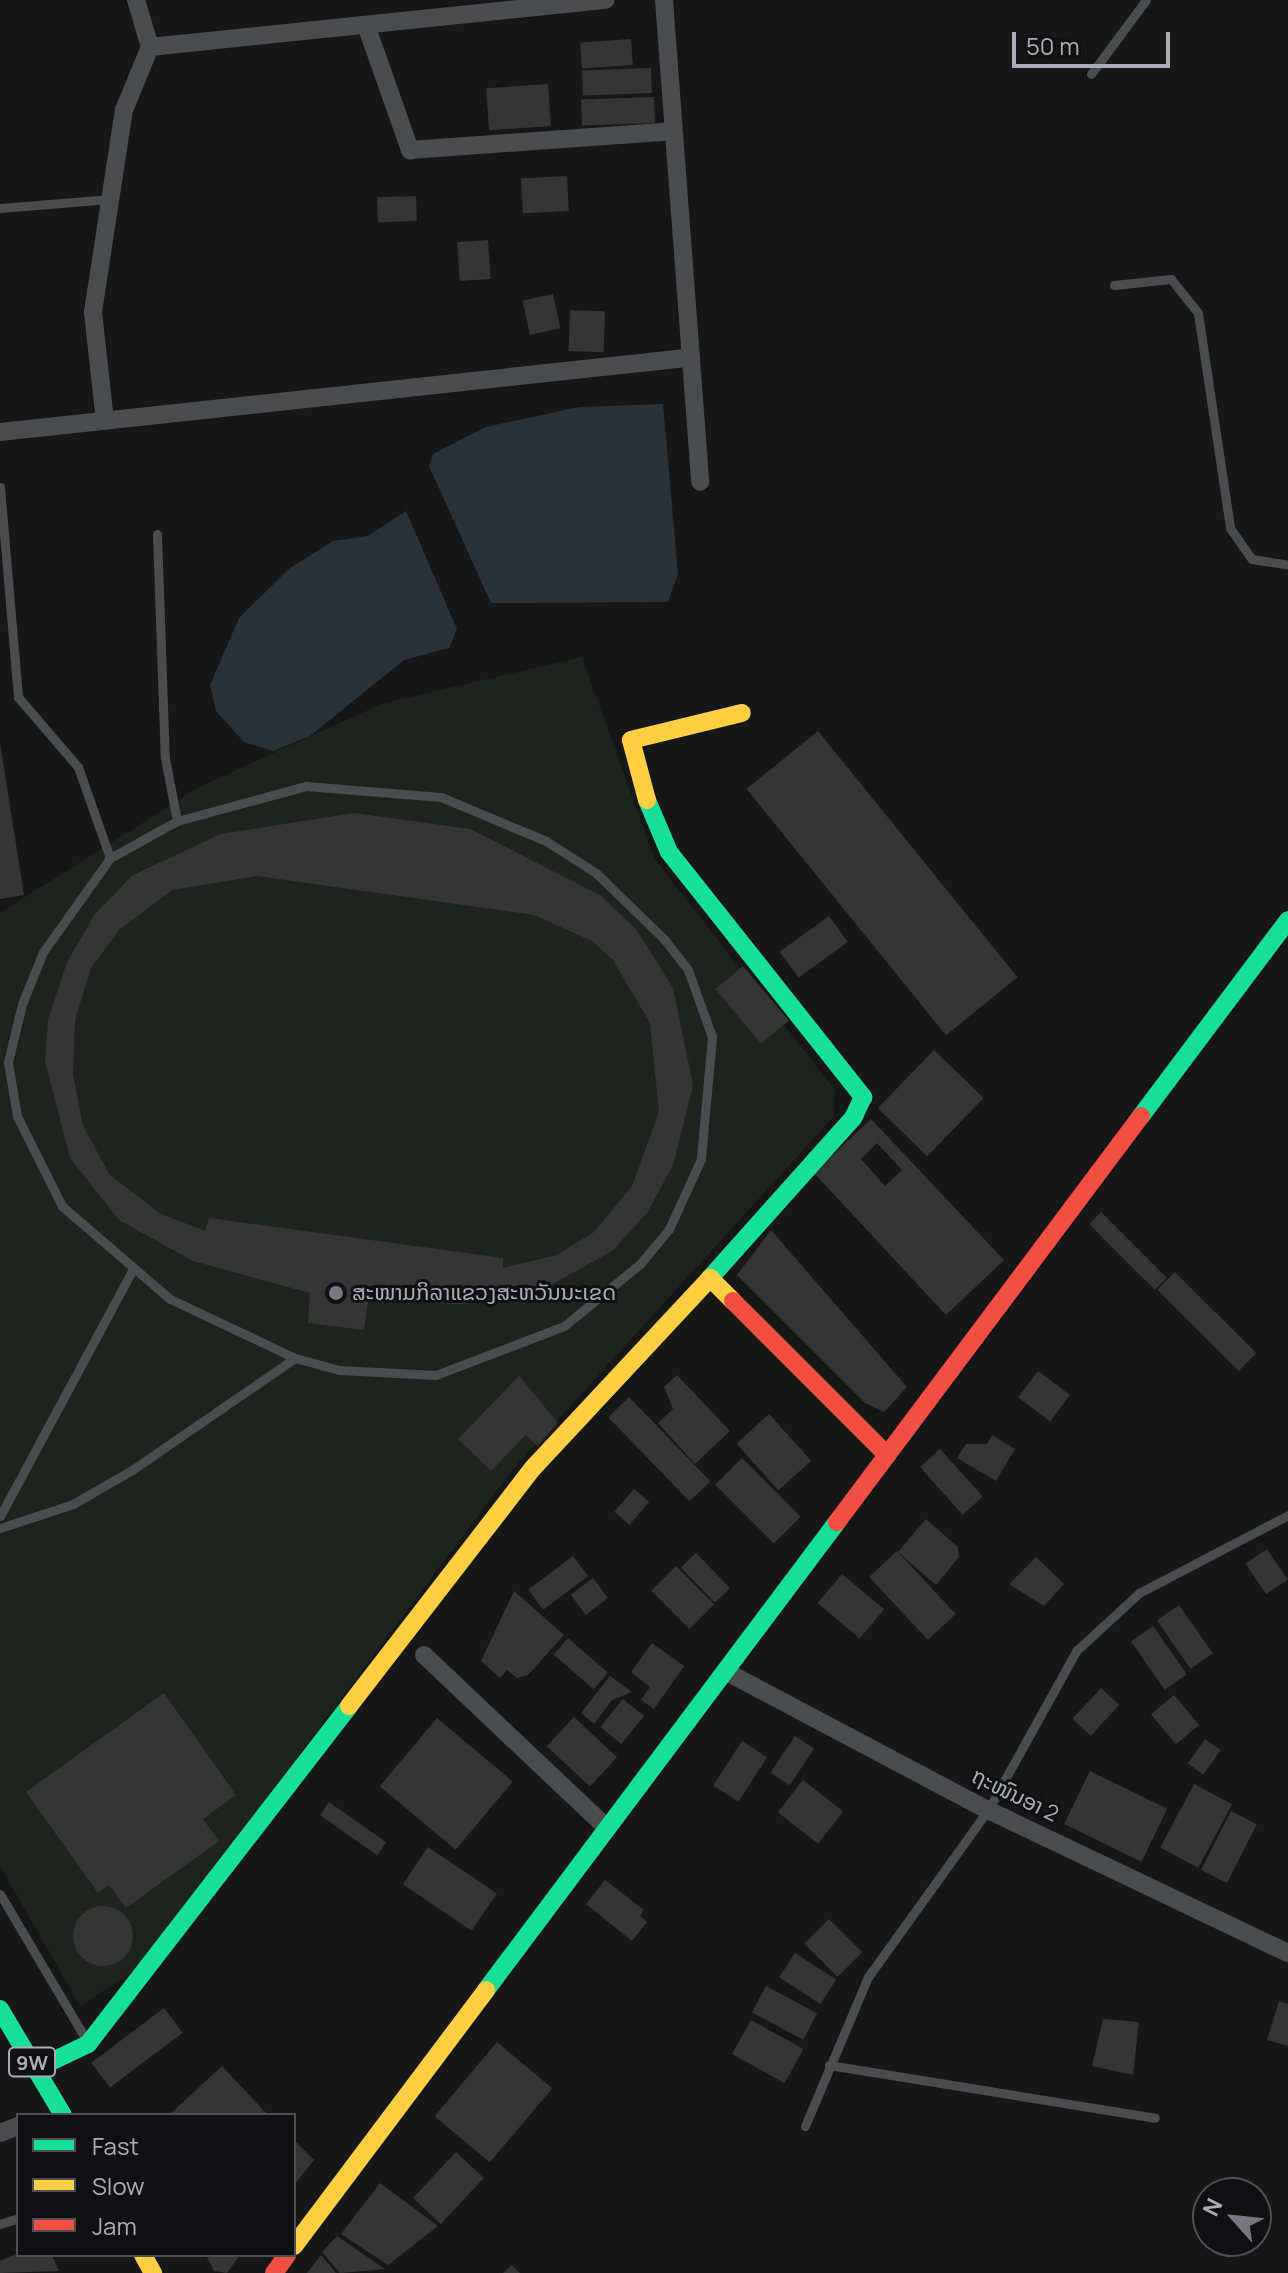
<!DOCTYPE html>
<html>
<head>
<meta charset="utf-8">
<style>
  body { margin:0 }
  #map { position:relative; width:1288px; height:2273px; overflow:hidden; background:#171717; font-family:Manrope,"Noto Sans Lao",sans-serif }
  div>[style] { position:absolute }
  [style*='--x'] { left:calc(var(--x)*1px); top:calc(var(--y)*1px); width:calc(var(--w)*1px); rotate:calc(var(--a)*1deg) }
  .green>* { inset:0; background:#1d241e }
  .water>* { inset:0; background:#2a3239 }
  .building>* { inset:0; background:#353536; transform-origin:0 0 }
  .round { border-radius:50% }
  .lane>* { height:9px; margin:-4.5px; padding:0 4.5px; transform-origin:4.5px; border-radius:4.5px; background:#4b4c50 }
  .street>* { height:18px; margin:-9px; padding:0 9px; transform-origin:9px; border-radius:9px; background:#4b4c50 }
  .fast>* { height:18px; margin:-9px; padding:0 9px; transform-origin:9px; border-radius:9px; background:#16e098 }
  .slow>* { height:18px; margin:-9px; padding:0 9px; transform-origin:9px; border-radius:9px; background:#ffcf43 }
  .jam>* { height:18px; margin:-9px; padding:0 9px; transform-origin:9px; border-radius:9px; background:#f24e42 }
  .dots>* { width:22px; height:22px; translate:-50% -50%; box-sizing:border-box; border:4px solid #111113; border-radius:50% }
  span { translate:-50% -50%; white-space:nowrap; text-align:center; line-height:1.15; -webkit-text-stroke:6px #111113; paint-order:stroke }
  .shield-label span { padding:2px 6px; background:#111113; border:2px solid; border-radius:6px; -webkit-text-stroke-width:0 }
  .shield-label { font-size:20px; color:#a8adb8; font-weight:700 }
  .poi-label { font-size:22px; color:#a8adb8 }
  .left { translate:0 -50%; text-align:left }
  .street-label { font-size:22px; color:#a8adb8 }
  .legend { position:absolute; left:16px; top:2113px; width:280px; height:144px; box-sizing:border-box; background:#111113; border:2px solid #4d4f55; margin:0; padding:10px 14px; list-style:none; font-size:24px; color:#a8adb8 }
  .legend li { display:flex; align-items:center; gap:16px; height:40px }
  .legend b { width:40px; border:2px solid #4d4f55 }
  .north { position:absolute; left:1192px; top:2177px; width:80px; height:80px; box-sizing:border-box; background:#111113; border:2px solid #4d4f55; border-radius:50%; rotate:297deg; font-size:22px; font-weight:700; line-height:32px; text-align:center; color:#a8adb8 }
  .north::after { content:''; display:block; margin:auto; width:28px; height:36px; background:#757880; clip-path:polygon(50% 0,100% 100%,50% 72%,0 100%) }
  .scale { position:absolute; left:1012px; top:32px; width:158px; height:36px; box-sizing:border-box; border:4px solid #a8adb8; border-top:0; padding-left:10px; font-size:24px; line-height:28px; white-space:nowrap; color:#a8adb8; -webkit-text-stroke:6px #111113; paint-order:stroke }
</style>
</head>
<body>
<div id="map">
  <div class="green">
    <div style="clip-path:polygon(582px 657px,654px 858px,835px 1090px,834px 1116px,512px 1470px,142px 1965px,80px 2006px,0 1866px,0 913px,199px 787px,384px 703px)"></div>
  </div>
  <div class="water">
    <div style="clip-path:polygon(663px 404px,678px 574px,668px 602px,491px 603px,429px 466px,433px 454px,486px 427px,579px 407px)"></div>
    <div style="clip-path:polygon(406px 511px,457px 629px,449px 648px,404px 660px,310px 736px,273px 751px,244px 742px,216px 711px,210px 685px,239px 618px,290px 568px,333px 541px,368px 536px)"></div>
  </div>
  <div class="building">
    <div style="left:631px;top:39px;width:26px;height:51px;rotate:86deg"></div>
    <div style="left:651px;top:68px;width:25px;height:69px;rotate:88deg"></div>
    <div style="left:548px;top:84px;width:42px;height:62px;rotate:86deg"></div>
    <div style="left:654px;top:97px;width:26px;height:73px;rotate:88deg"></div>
    <div style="left:567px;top:176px;width:35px;height:46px;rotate:87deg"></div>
    <div style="left:416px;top:196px;width:25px;height:39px;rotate:88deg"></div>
    <div style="left:488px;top:240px;width:39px;height:31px;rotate:86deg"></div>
    <div style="left:553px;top:294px;width:35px;height:31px;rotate:78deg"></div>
    <div style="left:570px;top:310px;width:35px;height:41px;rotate:2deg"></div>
    <div style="left:818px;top:731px;width:317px;height:92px;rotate:51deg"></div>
    <div style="clip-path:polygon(0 743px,24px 895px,0 899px)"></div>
    <div style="clip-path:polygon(evenodd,354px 813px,470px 829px,600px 895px,636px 929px,673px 988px,693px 1085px,673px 1165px,647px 1213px,612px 1251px,533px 1295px,461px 1304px,368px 1301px,364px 1330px,308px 1323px,310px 1293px,193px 1261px,119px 1220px,70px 1158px,45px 1061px,48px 1020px,67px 962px,95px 914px,133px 875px,221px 834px,354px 813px,257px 876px,534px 915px,592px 941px,613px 960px,650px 1023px,659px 1112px,632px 1186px,594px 1232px,557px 1255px,503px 1268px,503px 1258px,209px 1218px,205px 1231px,161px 1214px,110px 1175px,83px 1126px,73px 1074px,75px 1020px,91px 968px,119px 930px,172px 890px,257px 876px)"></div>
    <div style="left:829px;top:916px;width:32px;height:61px;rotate:54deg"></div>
    <div style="left:743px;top:966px;width:71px;height:36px;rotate:50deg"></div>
    <div style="left:934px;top:1050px;width:69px;height:81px;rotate:44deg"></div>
    <div style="clip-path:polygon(evenodd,871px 1119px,1004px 1260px,946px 1315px,814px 1173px,871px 1119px,877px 1143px,902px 1170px,885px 1186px,861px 1159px,877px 1143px)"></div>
    <div style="left:1101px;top:1212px;width:93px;height:17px;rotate:45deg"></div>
    <div style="clip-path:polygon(771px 1230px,907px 1387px,884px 1412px,865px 1403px,737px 1275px)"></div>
    <div style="left:1175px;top:1272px;width:115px;height:25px;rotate:45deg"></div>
    <div style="left:1038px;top:1371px;width:40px;height:33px;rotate:37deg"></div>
    <div style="clip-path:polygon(677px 1375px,730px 1431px,695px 1464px,658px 1423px,673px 1409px,664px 1387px)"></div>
    <div style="clip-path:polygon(519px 1376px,558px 1423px,537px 1446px,526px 1435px,491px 1471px,458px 1439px)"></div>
    <div style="left:629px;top:1397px;width:117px;height:29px;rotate:46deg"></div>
    <div style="left:769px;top:1414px;width:63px;height:44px;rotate:48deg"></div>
    <div style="clip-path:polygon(992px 1435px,1015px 1449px,996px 1481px,957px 1458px,966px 1444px,987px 1444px)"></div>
    <div style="left:940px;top:1449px;width:64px;height:27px;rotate:48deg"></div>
    <div style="left:742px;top:1458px;width:83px;height:38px;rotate:45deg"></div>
    <div style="left:634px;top:1489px;width:20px;height:30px;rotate:41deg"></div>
    <div style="clip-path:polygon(926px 1519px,958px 1547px,959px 1557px,936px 1585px,898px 1552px)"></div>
    <div style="left:1267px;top:1549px;width:37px;height:26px;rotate:56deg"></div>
    <div style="left:897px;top:1551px;width:86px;height:38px;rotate:47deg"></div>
    <div style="left:696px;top:1553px;width:49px;height:21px;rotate:46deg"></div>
    <div style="left:573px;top:1556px;width:25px;height:56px;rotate:53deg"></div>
    <div style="clip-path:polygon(1036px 1557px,1064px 1584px,1044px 1606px,1009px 1584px)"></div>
    <div style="left:676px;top:1566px;width:54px;height:35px;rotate:45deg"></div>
    <div style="left:842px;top:1574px;width:55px;height:38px;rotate:40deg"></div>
    <div style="left:593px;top:1578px;width:25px;height:28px;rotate:53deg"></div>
    <div style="clip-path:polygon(514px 1591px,564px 1635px,528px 1675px,517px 1678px,507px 1670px,500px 1678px,481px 1661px)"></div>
    <div style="left:1179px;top:1605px;width:59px;height:27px;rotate:55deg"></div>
    <div style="left:1153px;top:1626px;width:59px;height:27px;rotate:55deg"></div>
    <div style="left:568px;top:1638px;width:53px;height:22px;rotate:41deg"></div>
    <div style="clip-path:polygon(652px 1643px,684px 1666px,654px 1709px,641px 1700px,650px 1687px,631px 1672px)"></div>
    <div style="clip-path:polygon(610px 1676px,632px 1692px,612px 1700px,594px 1724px,581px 1713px)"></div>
    <div style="left:1101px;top:1688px;width:25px;height:42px;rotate:43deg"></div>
    <div style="clip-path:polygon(164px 1693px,236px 1795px,203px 1819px,219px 1841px,126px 1908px,109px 1885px,98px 1893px,26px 1792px)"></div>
    <div style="left:1174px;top:1695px;width:39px;height:30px;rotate:50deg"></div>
    <div style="left:623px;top:1699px;width:27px;height:36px;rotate:39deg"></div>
    <div style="left:574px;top:1717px;width:59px;height:40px;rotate:43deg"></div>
    <div style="left:437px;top:1718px;width:99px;height:89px;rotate:40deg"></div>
    <div style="left:795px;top:1736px;width:23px;height:44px;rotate:34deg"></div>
    <div style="left:1205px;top:1739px;width:19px;height:30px;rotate:35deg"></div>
    <div style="left:742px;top:1741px;width:30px;height:53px;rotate:33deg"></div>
    <div style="left:1090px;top:1771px;width:86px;height:59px;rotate:26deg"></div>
    <div style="left:803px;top:1780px;width:51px;height:41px;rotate:38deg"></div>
    <div style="left:1194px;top:1784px;width:43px;height:72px;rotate:28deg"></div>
    <div style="left:329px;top:1802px;width:70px;height:16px;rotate:35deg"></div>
    <div style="left:1231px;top:1811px;width:29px;height:66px;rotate:27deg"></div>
    <div style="left:428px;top:1847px;width:83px;height:45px;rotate:34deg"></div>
    <div style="clip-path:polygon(605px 1880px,644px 1910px,640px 1916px,647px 1922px,632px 1941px,586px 1904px)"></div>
    <div class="round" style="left:73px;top:1906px;width:60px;height:60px"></div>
    <div style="left:829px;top:1919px;width:47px;height:35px;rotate:45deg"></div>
    <div style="left:795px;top:1953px;width:49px;height:29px;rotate:33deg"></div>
    <div style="left:766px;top:1986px;width:58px;height:30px;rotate:28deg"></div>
    <div style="clip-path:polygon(1279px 2001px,1288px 2004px,1288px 2046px,1267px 2040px)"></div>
    <div style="left:164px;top:2008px;width:31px;height:91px;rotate:53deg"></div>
    <div style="clip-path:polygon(1103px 2019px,1139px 2022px,1133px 2075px,1092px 2066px)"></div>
    <div style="left:751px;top:2020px;width:60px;height:39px;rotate:29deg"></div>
    <div style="left:497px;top:2042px;width:72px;height:97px;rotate:40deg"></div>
    <div style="clip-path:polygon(222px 2066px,268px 2115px,169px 2115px)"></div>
    <div style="clip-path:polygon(294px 2140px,314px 2160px,294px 2185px)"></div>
    <div style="left:456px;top:2152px;width:38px;height:63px;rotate:43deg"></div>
    <div style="clip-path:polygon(380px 2183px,438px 2226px,388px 2265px,341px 2234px)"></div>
    <div style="clip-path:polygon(337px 2236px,385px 2269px,340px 2273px,322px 2252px)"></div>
    <div style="clip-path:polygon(18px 2253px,52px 2255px,59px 2271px,0 2273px,0 2261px)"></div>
    <div style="clip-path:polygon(206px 2255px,240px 2255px,227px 2273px,214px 2271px)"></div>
    <div style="clip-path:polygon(321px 2255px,336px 2273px,307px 2273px)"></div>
    <div style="clip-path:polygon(512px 2265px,520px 2273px,503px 2273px)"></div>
  </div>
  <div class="lane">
    <div style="--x:1091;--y:74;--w:92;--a:-53.4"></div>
    <div style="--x:0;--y:208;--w:111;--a:-4.6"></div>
    <div style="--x:1114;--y:285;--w:57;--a:-6"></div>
    <div style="--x:1171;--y:279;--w:43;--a:51.5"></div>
    <div style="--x:1198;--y:313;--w:217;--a:81.5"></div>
    <div style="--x:1230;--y:528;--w:38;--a:55"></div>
    <div style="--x:1252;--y:559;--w:36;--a:9"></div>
    <div style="--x:0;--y:487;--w:211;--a:85.1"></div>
    <div style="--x:18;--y:697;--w:92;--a:49.4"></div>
    <div style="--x:78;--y:767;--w:96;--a:70.6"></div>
    <div style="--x:157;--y:534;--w:224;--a:88"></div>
    <div style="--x:165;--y:758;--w:64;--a:79.2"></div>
    <div style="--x:306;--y:786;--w:135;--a:4.7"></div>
    <div style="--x:441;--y:797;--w:114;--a:22.7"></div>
    <div style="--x:546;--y:841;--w:59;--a:32.6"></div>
    <div style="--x:596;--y:873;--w:95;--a:44.1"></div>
    <div style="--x:664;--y:939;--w:39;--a:52"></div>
    <div style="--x:688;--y:970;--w:71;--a:70.3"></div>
    <div style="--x:712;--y:1037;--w:122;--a:95.2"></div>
    <div style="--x:701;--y:1159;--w:77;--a:114.6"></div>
    <div style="--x:669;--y:1229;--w:45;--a:129.6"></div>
    <div style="--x:640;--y:1264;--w:98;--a:140.8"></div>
    <div style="--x:564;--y:1326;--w:137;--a:159.1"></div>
    <div style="--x:436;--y:1375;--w:97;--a:-177"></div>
    <div style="--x:339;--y:1370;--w:46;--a:-164.7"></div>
    <div style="--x:295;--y:1358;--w:138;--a:-154.7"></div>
    <div style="--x:170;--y:1299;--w:143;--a:-139.3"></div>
    <div style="--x:62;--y:1206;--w:101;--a:-116.6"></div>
    <div style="--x:17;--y:1116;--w:55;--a:-99.5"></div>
    <div style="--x:8;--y:1062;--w:60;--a:-76.4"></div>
    <div style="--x:22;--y:1004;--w:56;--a:-68"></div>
    <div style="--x:43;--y:952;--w:115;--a:-54.5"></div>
    <div style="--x:110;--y:858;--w:77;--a:-28.9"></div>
    <div style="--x:177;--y:821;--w:134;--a:-15.2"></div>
    <div style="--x:0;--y:1516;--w:278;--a:-61.7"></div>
    <div style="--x:0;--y:1528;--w:77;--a:-18.2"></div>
    <div style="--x:73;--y:1504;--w:68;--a:-30"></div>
    <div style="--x:132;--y:1470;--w:198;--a:-34.5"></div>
    <div style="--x:0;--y:1894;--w:173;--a:59.4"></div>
    <div style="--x:829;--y:2065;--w:330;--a:9.2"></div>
    <div style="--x:805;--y:2126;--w:162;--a:-67.1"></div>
    <div style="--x:868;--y:1977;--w:206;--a:-54.3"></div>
    <div style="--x:988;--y:1810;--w:182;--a:-61"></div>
    <div style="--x:1076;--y:1651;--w:86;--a:-42.6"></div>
    <div style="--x:1139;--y:1593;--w:168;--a:-27.6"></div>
    <div style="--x:0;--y:2224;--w:19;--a:-18"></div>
  </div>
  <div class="street">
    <div style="--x:664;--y:0;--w:483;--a:85.7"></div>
    <div style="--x:366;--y:25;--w:133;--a:70.6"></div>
    <div style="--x:410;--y:150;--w:263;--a:-4.1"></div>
    <div style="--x:150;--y:47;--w:458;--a:-5.9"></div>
    <div style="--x:105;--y:421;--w:110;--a:-96.3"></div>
    <div style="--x:93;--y:312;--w:204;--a:-81.3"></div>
    <div style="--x:124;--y:110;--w:68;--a:-67.6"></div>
    <div style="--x:150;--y:47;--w:49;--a:-106.6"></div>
    <div style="--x:0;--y:432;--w:690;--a:-6.16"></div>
    <div style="--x:424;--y:1655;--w:252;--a:43.4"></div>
    <div style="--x:725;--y:1671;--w:297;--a:27.9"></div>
    <div style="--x:988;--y:1810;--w:332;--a:25.5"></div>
    <div style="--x:0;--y:2133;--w:19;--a:-21"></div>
  </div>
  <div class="fast">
    <div style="--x:647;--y:800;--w:56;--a:67.1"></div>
    <div style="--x:669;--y:852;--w:313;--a:51.6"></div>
    <div style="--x:863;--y:1097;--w:23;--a:115"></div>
    <div style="--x:853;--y:1118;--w:215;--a:131.8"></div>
    <div style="--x:1141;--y:1116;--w:245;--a:-53.1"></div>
    <div style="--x:486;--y:1990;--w:585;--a:-53.13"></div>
    <div style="--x:0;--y:2009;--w:123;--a:59.3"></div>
    <div style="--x:36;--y:2069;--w:58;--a:-25.7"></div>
    <div style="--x:88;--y:2044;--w:427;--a:-52.3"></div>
  </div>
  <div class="slow">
    <div style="--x:647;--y:800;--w:62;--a:-104.9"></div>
    <div style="--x:631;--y:740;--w:114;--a:-13.7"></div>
    <div style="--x:349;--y:1706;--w:301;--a:-52.3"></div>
    <div style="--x:533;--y:1468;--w:260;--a:-47"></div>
    <div style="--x:710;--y:1278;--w:33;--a:45"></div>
    <div style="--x:294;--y:2246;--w:320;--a:-53.1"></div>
    <div style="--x:143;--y:2255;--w:21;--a:61"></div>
  </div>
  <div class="jam">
    <div style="--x:733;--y:1301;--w:218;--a:45"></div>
    <div style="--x:837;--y:1522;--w:507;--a:-53.18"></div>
    <div style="--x:274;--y:2273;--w:22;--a:-54"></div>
  </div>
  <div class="dots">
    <div style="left:336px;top:1293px;background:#757880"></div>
  </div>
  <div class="shield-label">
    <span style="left:32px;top:2062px">9W</span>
  </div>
  <div class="poi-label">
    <span class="left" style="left:352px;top:1293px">ສະໜາມກິລາແຂວງສະຫວັນນະເຂດ</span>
  </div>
  <div class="street-label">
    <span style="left:1015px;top:1795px;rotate:26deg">ຖະໜົນອາ 2</span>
  </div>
  <ul class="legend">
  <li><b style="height:10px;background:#16e098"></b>Fast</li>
  <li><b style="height:10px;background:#ffcf43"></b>Slow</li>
  <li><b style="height:10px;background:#f24e42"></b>Jam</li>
  </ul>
  <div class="north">N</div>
  <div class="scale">50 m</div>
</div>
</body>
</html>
